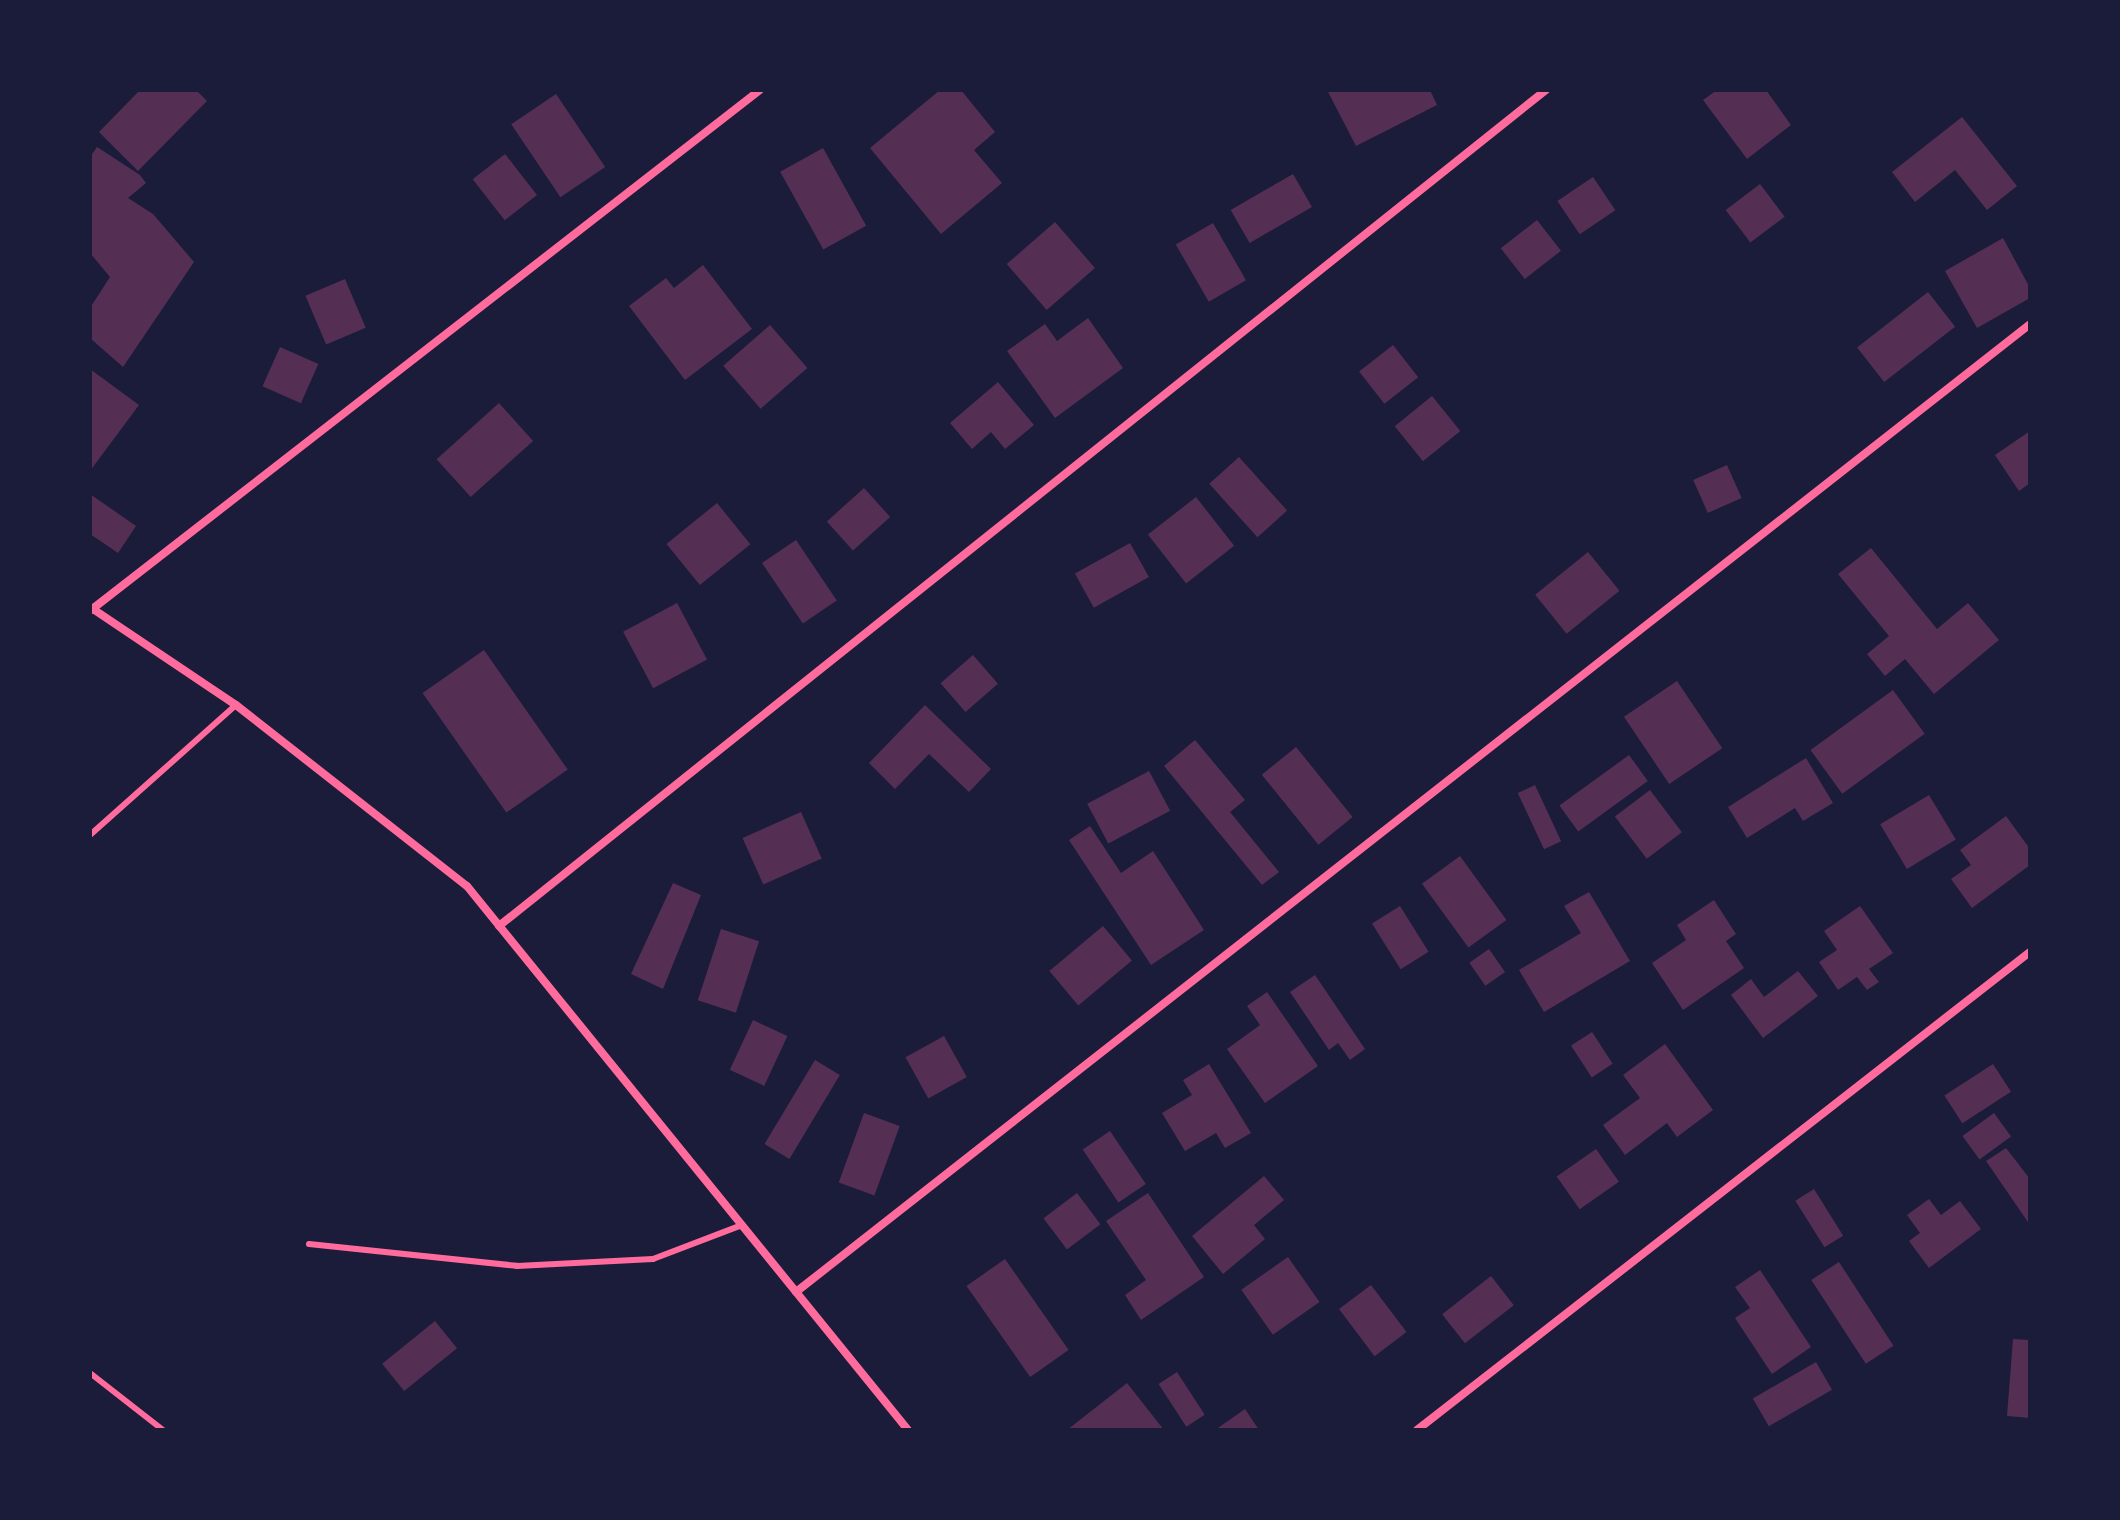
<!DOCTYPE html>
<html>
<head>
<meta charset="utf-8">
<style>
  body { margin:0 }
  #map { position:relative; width:2120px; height:1520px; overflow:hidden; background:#1b1b3a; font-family:"DejaVu Sans",sans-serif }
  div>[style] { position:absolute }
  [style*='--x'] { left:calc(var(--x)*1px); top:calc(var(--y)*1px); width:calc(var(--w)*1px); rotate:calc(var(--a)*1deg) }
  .building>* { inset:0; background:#542f53; transform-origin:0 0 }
  .service>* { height:6px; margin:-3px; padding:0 3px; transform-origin:3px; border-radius:3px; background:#ff6b9d }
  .minor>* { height:8px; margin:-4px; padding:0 4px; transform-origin:4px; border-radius:4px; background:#ff6b9d }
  span { translate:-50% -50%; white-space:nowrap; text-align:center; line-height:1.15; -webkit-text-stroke:7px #1b1b3a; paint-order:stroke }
  .frame { position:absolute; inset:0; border:92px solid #1b1b3a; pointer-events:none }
</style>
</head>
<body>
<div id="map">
  <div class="building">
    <div style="clip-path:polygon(140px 90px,196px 90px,207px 101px,138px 171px,99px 132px)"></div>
    <div style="clip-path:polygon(940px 90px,961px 90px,995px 132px,974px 150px,1002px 183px,941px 234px,870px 148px)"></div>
    <div style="clip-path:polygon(1327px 90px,1430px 90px,1437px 105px,1356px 146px)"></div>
    <div style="clip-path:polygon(1717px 90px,1766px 90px,1791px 125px,1747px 159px,1703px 100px)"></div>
    <div style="left:556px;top:94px;width:88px;height:54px;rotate:56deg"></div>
    <div style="clip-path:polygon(1962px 117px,2017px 186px,1987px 210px,1955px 170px,1915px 202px,1892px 172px)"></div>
    <div style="clip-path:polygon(97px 147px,140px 175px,146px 183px,128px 198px,153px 214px,194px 262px,123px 367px,90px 338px,90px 308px,110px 277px,90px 253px,90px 157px)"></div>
    <div style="left:823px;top:148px;width:89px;height:49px;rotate:61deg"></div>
    <div style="left:505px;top:154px;width:52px;height:41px;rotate:52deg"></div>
    <div style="left:1293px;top:174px;width:38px;height:72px;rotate:60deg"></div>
    <div style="left:1593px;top:177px;width:40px;height:43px;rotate:56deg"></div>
    <div style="left:1760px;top:184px;width:41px;height:43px;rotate:53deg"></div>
    <div style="left:1537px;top:220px;width:39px;height:46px;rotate:52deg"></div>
    <div style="left:1055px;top:222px;width:61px;height:64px;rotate:49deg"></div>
    <div style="left:1213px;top:223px;width:66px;height:43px;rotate:60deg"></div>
    <div style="clip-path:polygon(2003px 238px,2030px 288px,2030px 298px,1977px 328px,1945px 271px)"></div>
    <div style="clip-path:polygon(703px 265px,752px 329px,685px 380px,629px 306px,666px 278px,674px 288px)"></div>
    <div style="left:345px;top:279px;width:53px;height:43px;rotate:67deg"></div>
    <div style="left:1928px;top:292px;width:44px;height:90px;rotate:52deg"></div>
    <div style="clip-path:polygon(1088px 318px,1123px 368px,1055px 418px,1007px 351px,1045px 324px,1057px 341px)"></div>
    <div style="left:770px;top:325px;width:57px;height:62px;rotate:49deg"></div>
    <div style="left:1393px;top:345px;width:41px;height:43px;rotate:52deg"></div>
    <div style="left:280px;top:347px;width:42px;height:43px;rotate:24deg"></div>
    <div style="clip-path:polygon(90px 369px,139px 405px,90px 471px)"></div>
    <div style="clip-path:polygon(998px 382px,1034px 425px,1005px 449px,991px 432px,972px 449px,950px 423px)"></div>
    <div style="left:1432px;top:396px;width:45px;height:48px;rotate:51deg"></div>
    <div style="left:499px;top:403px;width:51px;height:84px;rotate:48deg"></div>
    <div style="clip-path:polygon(2030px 431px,2030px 483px,2019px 491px,1995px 455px)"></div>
    <div style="left:1239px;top:457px;width:72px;height:40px;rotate:48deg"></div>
    <div style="left:1727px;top:465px;width:36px;height:37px;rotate:66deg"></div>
    <div style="left:864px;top:488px;width:39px;height:50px;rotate:48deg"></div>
    <div style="clip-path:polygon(90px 494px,136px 526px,118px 553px,90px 534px)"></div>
    <div style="left:1196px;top:497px;width:62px;height:61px;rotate:52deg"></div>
    <div style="left:717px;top:503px;width:53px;height:65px;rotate:51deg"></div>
    <div style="left:796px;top:540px;width:73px;height:41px;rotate:56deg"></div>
    <div style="left:1130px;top:543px;width:39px;height:63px;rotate:61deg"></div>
    <div style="clip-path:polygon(1871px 548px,1937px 629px,1968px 603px,1999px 640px,1934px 694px,1905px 659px,1885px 676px,1867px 654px,1889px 636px,1838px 574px)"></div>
    <div style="left:1588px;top:552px;width:50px;height:68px;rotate:51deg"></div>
    <div style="left:677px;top:603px;width:64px;height:61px;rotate:62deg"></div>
    <div style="left:484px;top:650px;width:146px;height:75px;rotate:55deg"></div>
    <div style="left:973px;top:655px;width:38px;height:43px;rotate:49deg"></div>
    <div style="left:1677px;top:681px;width:81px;height:64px;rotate:56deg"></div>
    <div style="left:1893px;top:690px;width:54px;height:102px;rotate:54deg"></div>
    <div style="clip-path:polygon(925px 705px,991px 769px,969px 792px,929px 754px,895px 789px,869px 763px)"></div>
    <div style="clip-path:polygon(1195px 740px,1245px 800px,1230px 812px,1279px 872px,1262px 885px,1164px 766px)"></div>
    <div style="left:1296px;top:747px;width:90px;height:44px;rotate:51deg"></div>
    <div style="left:1629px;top:755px;width:32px;height:86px;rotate:54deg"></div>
    <div style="clip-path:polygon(1806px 758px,1833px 803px,1803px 821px,1795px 808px,1747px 838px,1728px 807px)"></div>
    <div style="left:1149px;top:771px;width:45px;height:70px;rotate:62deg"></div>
    <div style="left:1535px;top:785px;width:62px;height:19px;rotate:65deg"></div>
    <div style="left:1650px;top:790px;width:53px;height:44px;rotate:53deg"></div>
    <div style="left:1929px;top:795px;width:52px;height:57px;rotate:59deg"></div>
    <div style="left:801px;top:812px;width:51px;height:64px;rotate:66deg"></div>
    <div style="clip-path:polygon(2006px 816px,2030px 849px,2030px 865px,1972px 908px,1951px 879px,1971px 865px,1960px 850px)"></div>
    <div style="clip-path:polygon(1090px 826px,1121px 873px,1153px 851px,1204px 930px,1151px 965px,1069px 840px)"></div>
    <div style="left:1460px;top:856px;width:79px;height:47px;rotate:54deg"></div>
    <div style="clip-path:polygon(673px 883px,701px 895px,663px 989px,631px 974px)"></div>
    <div style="clip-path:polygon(1589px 892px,1630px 961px,1544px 1012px,1519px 970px,1581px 933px,1564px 906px)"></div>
    <div style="clip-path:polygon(1714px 900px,1736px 934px,1726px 941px,1744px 968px,1683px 1010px,1652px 963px,1686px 940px,1677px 925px)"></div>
    <div style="left:1400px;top:906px;width:54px;height:33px;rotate:58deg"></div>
    <div style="clip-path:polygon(1860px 906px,1893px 953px,1869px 969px,1879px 982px,1867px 990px,1857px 977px,1838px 990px,1819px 962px,1837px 950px,1824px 931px)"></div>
    <div style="left:1103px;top:926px;width:45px;height:70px;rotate:50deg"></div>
    <div style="left:721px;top:929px;width:40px;height:75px;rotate:18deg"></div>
    <div style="left:1489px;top:949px;width:28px;height:24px;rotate:55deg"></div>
    <div style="clip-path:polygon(1798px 971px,1818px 996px,1763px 1038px,1731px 995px,1751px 979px,1764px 997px)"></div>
    <div style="clip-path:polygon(1315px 975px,1365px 1049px,1350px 1060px,1338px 1043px,1329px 1050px,1290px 992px)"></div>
    <div style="clip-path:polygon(1267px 992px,1318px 1066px,1265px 1103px,1227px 1049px,1260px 1025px,1247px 1006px)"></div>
    <div style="left:753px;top:1020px;width:38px;height:55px;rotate:25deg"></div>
    <div style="left:1592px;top:1032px;width:38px;height:25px;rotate:57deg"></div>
    <div style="left:944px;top:1036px;width:47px;height:44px;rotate:61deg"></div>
    <div style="clip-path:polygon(1665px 1044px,1713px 1110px,1677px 1137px,1667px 1123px,1625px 1155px,1603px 1125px,1640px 1098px,1623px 1075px)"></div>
    <div style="left:815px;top:1060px;width:29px;height:98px;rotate:31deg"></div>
    <div style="clip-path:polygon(1209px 1064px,1251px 1133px,1225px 1148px,1216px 1133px,1185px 1151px,1162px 1113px,1192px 1095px,1183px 1080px)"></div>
    <div style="left:1993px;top:1064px;width:33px;height:58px;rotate:57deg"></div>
    <div style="left:864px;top:1113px;width:38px;height:74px;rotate:20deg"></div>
    <div style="left:1994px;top:1113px;width:29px;height:39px;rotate:54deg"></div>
    <div style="left:1110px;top:1131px;width:64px;height:33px;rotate:56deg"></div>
    <div style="clip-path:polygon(2006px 1148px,2030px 1179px,2030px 1225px,1986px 1161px)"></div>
    <div style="left:1596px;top:1149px;width:40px;height:48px;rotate:55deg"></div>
    <div style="clip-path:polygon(1264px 1176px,1284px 1200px,1254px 1225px,1265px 1239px,1223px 1274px,1192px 1236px)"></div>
    <div style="left:1814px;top:1189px;width:55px;height:22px;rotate:58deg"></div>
    <div style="left:1077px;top:1193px;width:39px;height:42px;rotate:53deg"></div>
    <div style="clip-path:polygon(1148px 1193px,1204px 1277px,1141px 1320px,1125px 1295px,1146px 1280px,1106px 1221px)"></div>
    <div style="clip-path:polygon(1929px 1199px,1941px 1215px,1960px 1201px,1981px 1229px,1929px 1268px,1909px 1241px,1920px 1233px,1907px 1215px)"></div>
    <div style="left:1288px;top:1257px;width:55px;height:57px;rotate:55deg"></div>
    <div style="left:1005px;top:1259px;width:111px;height:47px;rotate:55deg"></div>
    <div style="left:1839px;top:1262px;width:100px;height:33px;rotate:57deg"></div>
    <div style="clip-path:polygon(1760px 1270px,1811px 1347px,1772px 1374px,1735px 1318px,1750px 1308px,1735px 1287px)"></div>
    <div style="left:1491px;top:1276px;width:37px;height:62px;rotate:52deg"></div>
    <div style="left:1371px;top:1285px;width:59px;height:40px;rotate:53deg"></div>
    <div style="left:435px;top:1321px;width:35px;height:68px;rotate:51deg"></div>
    <div style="clip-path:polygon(2013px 1339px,2030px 1340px,2030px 1418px,2007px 1416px)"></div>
    <div style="left:1816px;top:1362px;width:32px;height:73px;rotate:60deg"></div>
    <div style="left:1177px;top:1372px;width:51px;height:22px;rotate:57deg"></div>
    <div style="clip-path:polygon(1127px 1383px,1164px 1430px,1067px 1430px)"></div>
    <div style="clip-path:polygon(1245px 1409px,1259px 1430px,1215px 1430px)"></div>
  </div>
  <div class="service">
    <div style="--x:90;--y:835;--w:195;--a:-41.7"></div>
    <div style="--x:309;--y:1244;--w:209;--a:6"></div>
    <div style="--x:517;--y:1266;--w:136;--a:-2.9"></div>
    <div style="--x:653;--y:1259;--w:95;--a:-20.9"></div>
    <div style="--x:90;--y:1373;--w:93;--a:38"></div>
  </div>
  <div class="minor">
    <div style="--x:90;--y:607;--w:176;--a:33.9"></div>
    <div style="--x:236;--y:705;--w:293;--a:38.1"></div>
    <div style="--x:467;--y:886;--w:700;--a:50.97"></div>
    <div style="--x:91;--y:610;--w:847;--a:-37.86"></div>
    <div style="--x:499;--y:926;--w:1340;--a:-38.61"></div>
    <div style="--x:796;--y:1292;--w:1568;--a:-38.11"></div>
    <div style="--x:1417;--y:1430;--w:777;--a:-37.95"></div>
  </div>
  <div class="frame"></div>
</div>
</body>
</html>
